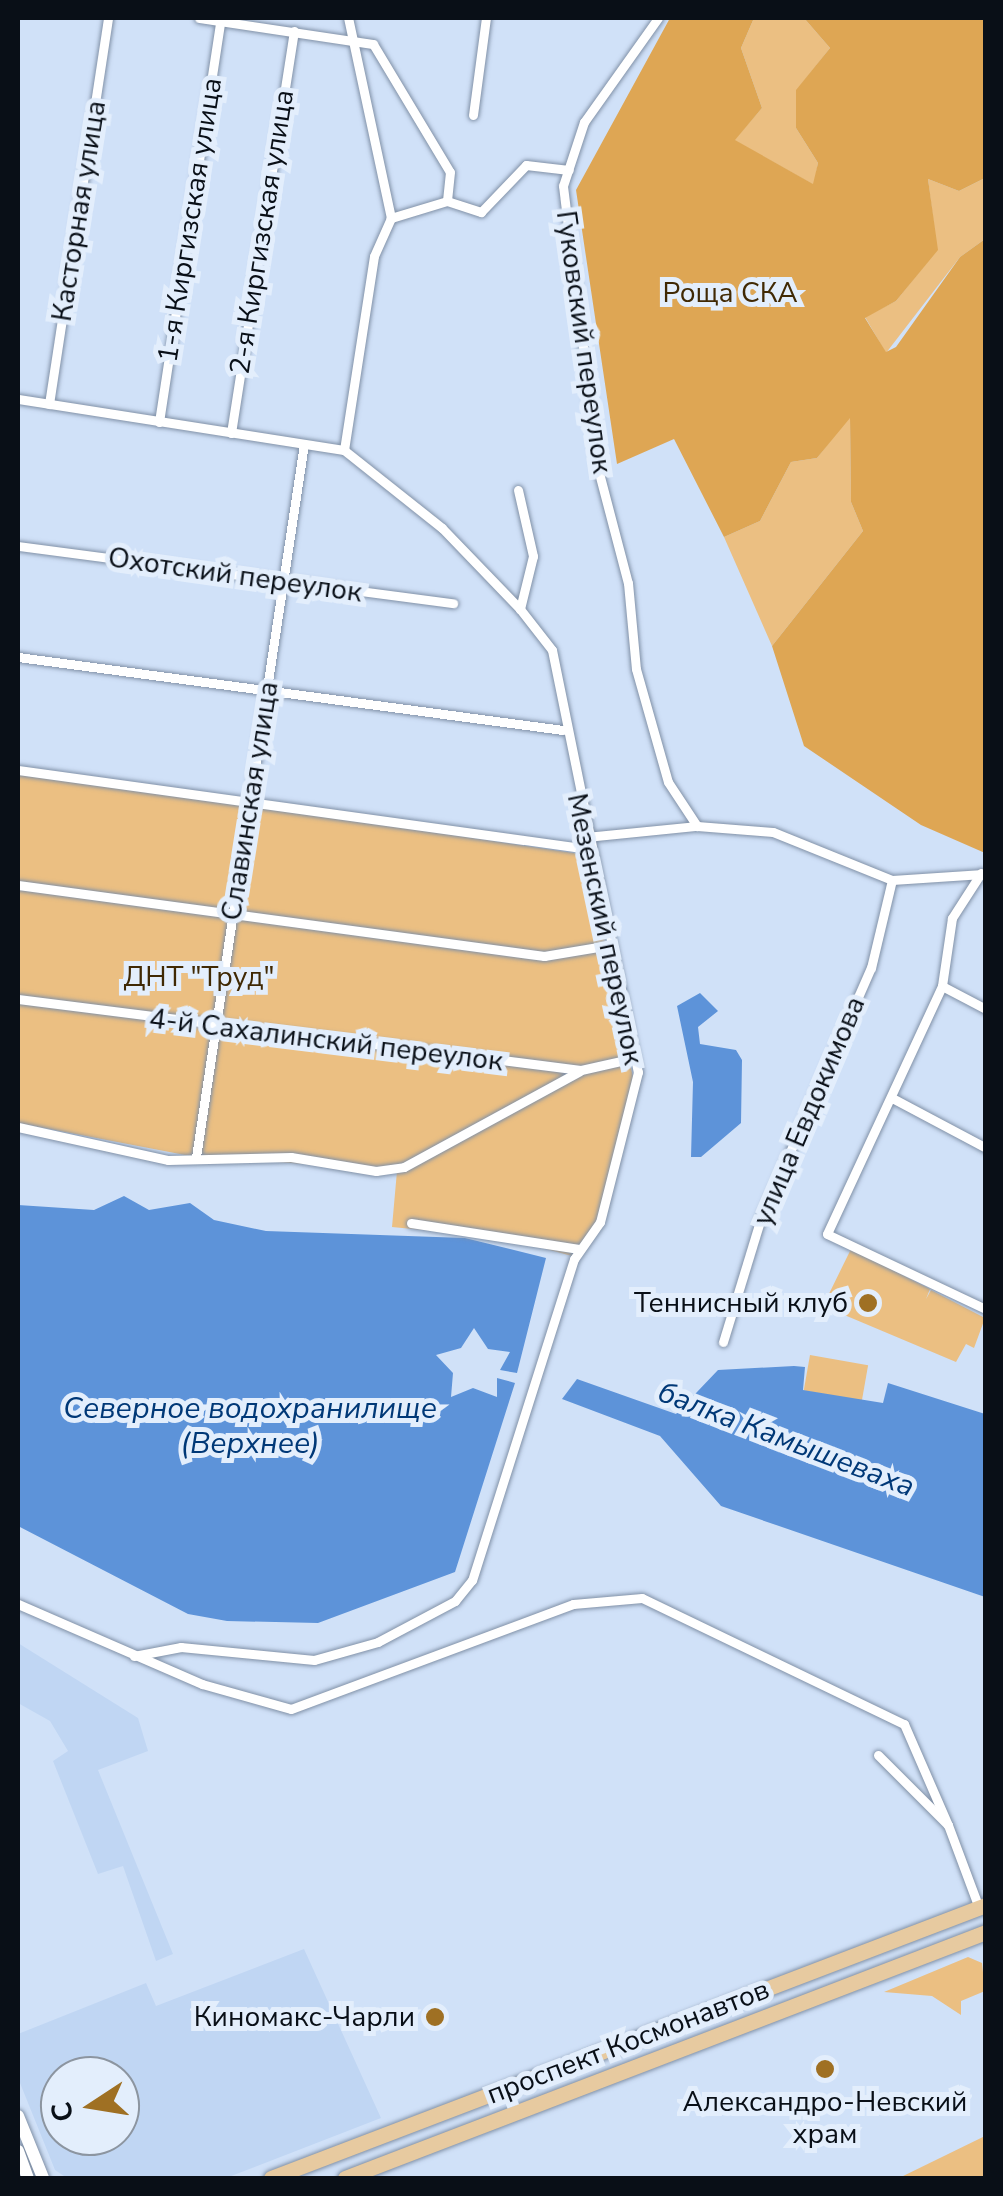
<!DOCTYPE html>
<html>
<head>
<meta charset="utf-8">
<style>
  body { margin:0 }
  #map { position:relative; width:1003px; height:2196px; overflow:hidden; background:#d0e1f8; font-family:"Nunito Sans",sans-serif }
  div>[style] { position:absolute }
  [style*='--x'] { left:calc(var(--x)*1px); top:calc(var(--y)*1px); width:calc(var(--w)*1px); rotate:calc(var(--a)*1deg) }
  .built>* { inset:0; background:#c0d6f3 }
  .green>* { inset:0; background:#ebbf82; transform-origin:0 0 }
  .forest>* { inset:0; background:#dea654 }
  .water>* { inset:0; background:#5d93d9 }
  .roads { filter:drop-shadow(0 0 2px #8191a7) drop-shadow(0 0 2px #8191a7) }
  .street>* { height:9px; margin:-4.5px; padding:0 4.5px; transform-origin:4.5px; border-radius:4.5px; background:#fff }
  .secondary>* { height:12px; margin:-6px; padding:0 6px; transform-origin:6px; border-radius:6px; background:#fff }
  .primary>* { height:15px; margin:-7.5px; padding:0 7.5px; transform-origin:7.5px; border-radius:7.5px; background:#e7caa0 }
  .dots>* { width:28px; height:28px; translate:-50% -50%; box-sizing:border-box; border:5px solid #e3eefc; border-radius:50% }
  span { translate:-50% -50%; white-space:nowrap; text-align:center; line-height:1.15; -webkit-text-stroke:10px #e3eefc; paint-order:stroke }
  .street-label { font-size:28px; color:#090f17 }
  .park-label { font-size:28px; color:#402904 }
  .poi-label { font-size:28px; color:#090f17 }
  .right { translate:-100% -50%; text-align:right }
  .water-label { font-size:30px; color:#003877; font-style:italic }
  .frame { position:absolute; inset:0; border:20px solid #090f17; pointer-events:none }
  .north { position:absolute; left:40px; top:2056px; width:100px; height:100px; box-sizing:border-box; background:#e3eefc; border:2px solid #8c95a0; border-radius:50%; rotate:258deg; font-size:28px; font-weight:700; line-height:40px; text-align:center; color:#090f17 }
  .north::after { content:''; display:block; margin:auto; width:35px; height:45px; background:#9f7023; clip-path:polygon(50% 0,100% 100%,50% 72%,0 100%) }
</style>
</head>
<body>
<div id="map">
  <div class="built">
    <div style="clip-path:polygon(18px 1643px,138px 1718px,148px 1751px,98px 1770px,173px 1954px,156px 1961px,123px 1866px,98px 1874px,53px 1761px,68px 1751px,50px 1721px,18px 1703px)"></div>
    <div style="clip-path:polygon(evenodd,304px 1949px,381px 2118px,226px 2178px,67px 2178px,55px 2170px,18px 2078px,18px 2034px,146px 1983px,156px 2006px,304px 1949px,60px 2076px,120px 2076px,120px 2136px,60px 2136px,60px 2076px)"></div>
  </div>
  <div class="green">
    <div style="clip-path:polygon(754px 18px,804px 18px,830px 48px,796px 91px,796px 128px,818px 163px,814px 185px,734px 140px,762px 108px,741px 48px)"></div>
    <div style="clip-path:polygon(985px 178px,985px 239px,960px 257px,886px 353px,865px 317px,896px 301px,937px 250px,928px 179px,959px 191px)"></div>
    <div style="clip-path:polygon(850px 416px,851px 502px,863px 531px,772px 646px,724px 537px,760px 521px,791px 462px,817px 458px)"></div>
    <div style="clip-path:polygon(18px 770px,587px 855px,635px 1087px,606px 1210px,572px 1256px,505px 1238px,392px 1227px,397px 1171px,185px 1155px,18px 1123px)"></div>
    <div style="clip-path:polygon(851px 1249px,930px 1289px,926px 1299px,931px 1290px,985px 1318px,974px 1348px,966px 1344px,956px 1362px,823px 1306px)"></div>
    <div style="left:810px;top:1355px;width:59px;height:36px;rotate:10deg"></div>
    <div style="clip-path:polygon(968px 1957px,982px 1963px,985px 1991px,961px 2001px,961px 2015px,932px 1996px,884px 1992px)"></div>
    <div style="clip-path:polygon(985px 2136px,985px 2178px,899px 2178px)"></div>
  </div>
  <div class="forest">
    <div style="clip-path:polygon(670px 18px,754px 18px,741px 48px,762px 108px,735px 140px,813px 184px,818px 163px,796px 128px,796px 90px,830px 48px,804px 18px,985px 18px,985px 178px,959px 191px,928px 179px,938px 250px,896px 301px,865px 318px,886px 352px,896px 347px,960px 257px,985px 239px,985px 853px,921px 825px,804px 746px,772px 646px,863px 531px,851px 502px,850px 418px,817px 458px,791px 462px,760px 521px,724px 537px,674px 439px,617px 464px,576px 190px)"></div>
  </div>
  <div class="water">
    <div style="clip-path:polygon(700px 993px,718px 1011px,698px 1027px,700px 1044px,736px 1050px,742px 1060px,741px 1123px,701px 1157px,691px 1157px,693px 1082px,677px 1006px)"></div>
    <div style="clip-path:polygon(124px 1196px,149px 1210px,190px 1203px,214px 1220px,266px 1231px,465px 1238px,546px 1258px,517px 1373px,500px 1370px,510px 1352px,488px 1349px,474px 1328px,461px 1348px,436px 1355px,453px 1373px,451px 1397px,473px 1388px,497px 1397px,497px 1378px,515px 1383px,455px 1572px,318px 1623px,227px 1621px,188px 1614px,18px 1526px,18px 1205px,94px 1210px)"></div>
    <div style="clip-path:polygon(794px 1366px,805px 1367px,803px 1390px,883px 1403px,888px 1383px,985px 1414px,985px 1597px,721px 1506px,660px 1436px,562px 1399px,577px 1379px,676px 1414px,718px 1370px)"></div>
  </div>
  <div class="roads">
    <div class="street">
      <div style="--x:199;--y:18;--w:176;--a:8.5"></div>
      <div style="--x:373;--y:44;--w:149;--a:59"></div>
      <div style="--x:450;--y:172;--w:29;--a:96"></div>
      <div style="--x:447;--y:201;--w:59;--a:163.1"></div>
      <div style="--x:658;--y:18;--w:128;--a:125.4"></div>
      <div style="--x:584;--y:122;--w:67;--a:108.2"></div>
      <div style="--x:563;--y:186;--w:285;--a:82.9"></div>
      <div style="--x:598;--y:469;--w:118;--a:75.3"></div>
      <div style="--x:628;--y:583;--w:86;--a:84.7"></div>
      <div style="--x:636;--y:669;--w:117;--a:74.2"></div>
      <div style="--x:668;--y:782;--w:53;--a:56.6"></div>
      <div style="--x:473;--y:115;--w:98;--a:-82.4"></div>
      <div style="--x:447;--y:201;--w:36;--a:18"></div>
      <div style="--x:481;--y:212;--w:65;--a:-46.2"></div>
      <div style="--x:526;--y:165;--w:43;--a:6.6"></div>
      <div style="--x:18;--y:399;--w:330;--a:8.9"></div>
      <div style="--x:344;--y:450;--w:125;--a:38.5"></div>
      <div style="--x:442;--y:528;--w:112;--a:46.1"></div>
      <div style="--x:520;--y:609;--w:52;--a:52"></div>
      <div style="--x:552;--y:650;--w:431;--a:78.5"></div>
      <div style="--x:638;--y:1072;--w:155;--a:104.2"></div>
      <div style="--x:600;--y:1222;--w:45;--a:125.1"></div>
      <div style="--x:574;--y:1259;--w:337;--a:107.6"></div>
      <div style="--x:472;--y:1580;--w:27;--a:129"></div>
      <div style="--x:455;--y:1601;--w:87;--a:152"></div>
      <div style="--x:378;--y:1642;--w:66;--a:164.3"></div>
      <div style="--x:314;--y:1660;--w:134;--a:-174.4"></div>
      <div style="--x:181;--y:1647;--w:48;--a:169.2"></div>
      <div style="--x:49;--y:404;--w:390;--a:-81.3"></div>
      <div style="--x:159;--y:422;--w:409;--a:-81.3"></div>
      <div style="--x:231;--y:433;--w:407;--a:-81.1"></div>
      <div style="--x:344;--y:450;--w:196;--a:-81.2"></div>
      <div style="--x:374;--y:256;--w:42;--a:-65.9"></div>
      <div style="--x:391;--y:218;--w:205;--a:-102.1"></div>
      <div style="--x:518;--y:490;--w:68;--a:77.2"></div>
      <div style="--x:533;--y:556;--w:55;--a:103.8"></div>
      <div style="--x:18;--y:546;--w:439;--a:7.5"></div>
      <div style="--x:18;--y:657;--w:550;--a:7.63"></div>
      <div style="--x:18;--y:770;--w:576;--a:7.88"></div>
      <div style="--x:586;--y:837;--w:112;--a:-5.7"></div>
      <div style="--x:697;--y:826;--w:76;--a:4.5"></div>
      <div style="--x:773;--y:832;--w:128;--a:22"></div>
      <div style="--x:892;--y:880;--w:91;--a:-3.8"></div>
      <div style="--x:981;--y:873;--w:54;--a:122.8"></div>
      <div style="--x:952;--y:918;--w:69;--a:98.4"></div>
      <div style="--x:942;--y:986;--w:273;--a:114.9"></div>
      <div style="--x:827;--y:1234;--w:176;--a:25.3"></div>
      <div style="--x:18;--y:885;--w:531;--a:7.69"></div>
      <div style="--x:544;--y:956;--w:67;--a:-9.5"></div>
      <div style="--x:942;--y:986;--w:50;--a:27.6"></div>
      <div style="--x:18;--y:999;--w:567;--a:7.19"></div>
      <div style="--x:581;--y:1070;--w:54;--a:-12.8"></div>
      <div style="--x:894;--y:1099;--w:104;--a:28"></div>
      <div style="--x:18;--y:1127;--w:154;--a:12.4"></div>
      <div style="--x:168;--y:1160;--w:123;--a:-1.4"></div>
      <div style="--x:291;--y:1157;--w:86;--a:9.4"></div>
      <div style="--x:376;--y:1171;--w:28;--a:-8"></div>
      <div style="--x:404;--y:1167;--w:200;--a:-28.6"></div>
      <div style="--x:196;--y:1157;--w:721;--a:-81.39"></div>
      <div style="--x:411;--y:1223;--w:170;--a:8.8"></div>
      <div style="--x:723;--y:1342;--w:130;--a:-73"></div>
      <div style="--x:761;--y:1218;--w:273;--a:-66.3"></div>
      <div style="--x:871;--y:968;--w:90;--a:-76.6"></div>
      <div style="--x:18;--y:1604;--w:201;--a:23.5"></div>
      <div style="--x:202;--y:1684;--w:92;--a:15.7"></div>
      <div style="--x:291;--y:1709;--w:301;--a:-20.4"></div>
      <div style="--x:573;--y:1604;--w:69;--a:-5"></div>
      <div style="--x:642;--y:1598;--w:291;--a:25.7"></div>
      <div style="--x:904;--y:1724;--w:110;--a:66.5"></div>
      <div style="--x:878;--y:1755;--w:99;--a:45"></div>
      <div style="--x:948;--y:1825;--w:89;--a:69.5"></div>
    </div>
    <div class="secondary">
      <div style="--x:18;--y:2116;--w:67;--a:68"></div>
      <div style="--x:18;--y:2151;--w:29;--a:70"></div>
    </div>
    <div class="primary">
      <div style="--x:271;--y:2178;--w:765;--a:-20.9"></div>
      <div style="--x:345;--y:2178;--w:687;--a:-21"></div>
    </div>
  </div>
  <div class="dots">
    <div style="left:868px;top:1303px;background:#9f7023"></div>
    <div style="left:435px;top:2017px;background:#9f7023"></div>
    <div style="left:825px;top:2069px;background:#9f7023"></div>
  </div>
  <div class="street-label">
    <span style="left:79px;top:211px;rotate:-81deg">Касторная улица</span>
    <span style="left:190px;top:220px;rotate:-81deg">1-я Киргизская улица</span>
    <span style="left:262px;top:232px;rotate:-81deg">2-я Киргизская улица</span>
    <span style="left:584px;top:342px;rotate:82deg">Гуковский переулок</span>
    <span style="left:235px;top:575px;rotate:8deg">Охотский переулок</span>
    <span style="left:250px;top:801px;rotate:-81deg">Славинская улица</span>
    <span style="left:605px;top:929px;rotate:78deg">Мезенский переулок</span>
    <span style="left:326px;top:1040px;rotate:7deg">4-й Сахалинский переулок</span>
    <span style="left:809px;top:1111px;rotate:-67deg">улица Евдокимова</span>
    <span style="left:628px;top:2042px;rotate:-21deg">проспект Космонавтов</span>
  </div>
  <div class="park-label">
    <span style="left:730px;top:293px">Роща СКА</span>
    <span style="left:199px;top:977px">ДНТ "Труд"</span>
  </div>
  <div class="poi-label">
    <span class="right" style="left:848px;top:1303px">Теннисный клуб</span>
    <span class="right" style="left:415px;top:2017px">Киномакс-Чарли</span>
    <span style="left:825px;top:2118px">Александро-Невский<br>храм</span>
  </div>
  <div class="water-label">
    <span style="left:250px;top:1426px">Северное водохранилище<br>(Верхнее)</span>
    <span style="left:786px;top:1440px;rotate:21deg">балка Камышеваха</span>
  </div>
  <div class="frame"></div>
  <div class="north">С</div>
</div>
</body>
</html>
